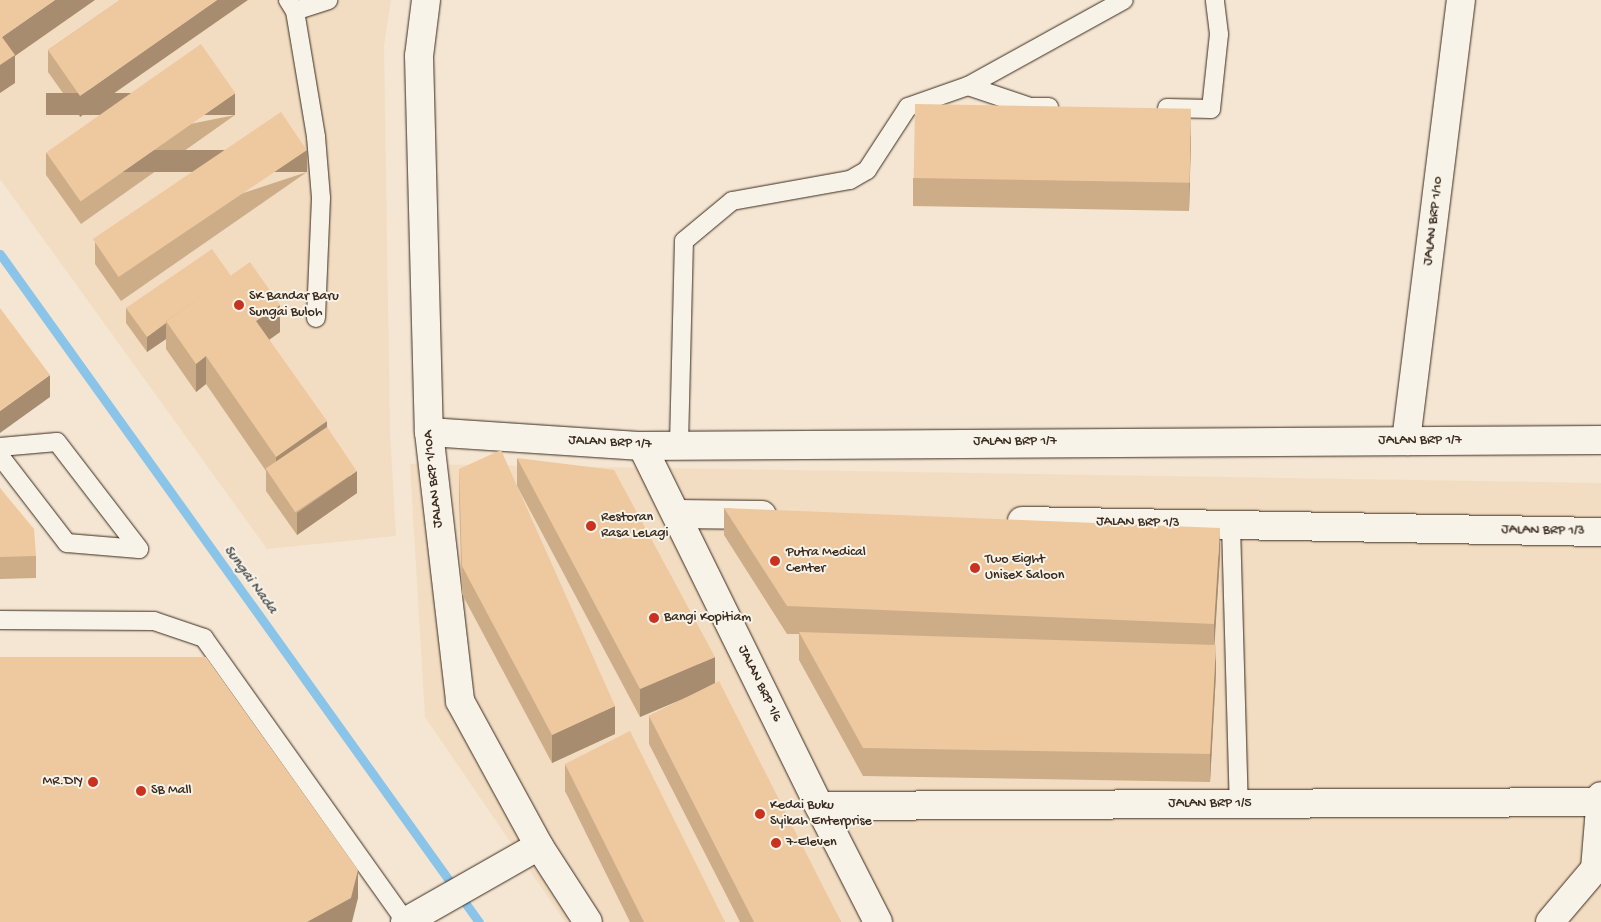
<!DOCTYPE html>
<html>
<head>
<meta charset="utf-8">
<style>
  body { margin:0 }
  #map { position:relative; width:1601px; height:922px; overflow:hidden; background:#f4e6d2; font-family:"Gochi Hand",sans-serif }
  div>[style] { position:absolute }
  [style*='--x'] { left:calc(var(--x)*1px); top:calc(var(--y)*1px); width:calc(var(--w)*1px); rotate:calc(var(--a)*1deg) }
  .built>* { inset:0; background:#f2ddc2 }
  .stream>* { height:9px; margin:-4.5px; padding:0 4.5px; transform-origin:4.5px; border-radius:4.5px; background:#8ac4e9 }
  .roads { filter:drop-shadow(0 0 1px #3b2a1e) drop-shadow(0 0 1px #3b2a1e) }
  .service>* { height:18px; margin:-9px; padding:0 9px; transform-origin:9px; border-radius:9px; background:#f7f3e8 }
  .minor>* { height:28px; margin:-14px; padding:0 14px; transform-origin:14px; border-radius:14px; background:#f7f3e8 }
  .wall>* { inset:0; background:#cdac88 }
  .shaded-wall>* { inset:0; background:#a78c6f; transform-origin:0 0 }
  .building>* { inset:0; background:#eec89e; transform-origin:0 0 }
  .dots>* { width:14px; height:14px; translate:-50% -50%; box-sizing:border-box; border:2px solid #f7f3e8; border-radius:50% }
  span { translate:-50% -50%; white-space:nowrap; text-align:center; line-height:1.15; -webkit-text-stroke:4px #f7f3e8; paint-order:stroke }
  .street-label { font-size:14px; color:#3b2a1e }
  .poi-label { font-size:14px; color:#3b2a1e }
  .left { translate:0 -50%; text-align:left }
  .right { translate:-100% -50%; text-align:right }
  .water-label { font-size:15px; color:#4f5051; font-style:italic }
</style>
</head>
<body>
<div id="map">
  <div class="built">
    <div style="clip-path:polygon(0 0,391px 0,384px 46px,390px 431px,396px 536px,267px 549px,0 179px)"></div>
    <div style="clip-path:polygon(410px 464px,1601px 483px,1601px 922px,565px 922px,425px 717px)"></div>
  </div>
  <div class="stream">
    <div style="--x:0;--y:254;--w:822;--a:54.36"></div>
  </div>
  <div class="roads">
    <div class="service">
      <div style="--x:288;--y:0;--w:13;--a:58"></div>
      <div style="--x:295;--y:11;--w:128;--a:80.5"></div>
      <div style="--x:316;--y:137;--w:61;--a:85.3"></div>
      <div style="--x:321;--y:198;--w:120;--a:92.4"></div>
      <div style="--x:295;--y:11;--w:35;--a:-18"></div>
      <div style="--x:968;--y:86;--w:65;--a:18.7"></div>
      <div style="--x:1030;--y:107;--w:19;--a:0"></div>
      <div style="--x:1167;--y:108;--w:44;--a:1.3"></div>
      <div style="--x:1211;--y:109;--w:75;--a:-83.9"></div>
      <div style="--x:1219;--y:34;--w:34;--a:-97"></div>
      <div style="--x:679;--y:444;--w:203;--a:-88.6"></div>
      <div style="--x:684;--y:241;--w:62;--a:-39.8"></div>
      <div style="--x:732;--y:201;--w:120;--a:-10.1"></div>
      <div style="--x:850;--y:180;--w:20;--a:-30"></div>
      <div style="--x:867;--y:170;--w:75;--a:-56.9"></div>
      <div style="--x:908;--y:107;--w:64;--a:-19.3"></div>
      <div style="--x:968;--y:86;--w:178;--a:-28.9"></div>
      <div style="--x:0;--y:447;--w:57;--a:-5"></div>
      <div style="--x:57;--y:442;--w:135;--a:52.5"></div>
      <div style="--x:0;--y:456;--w:110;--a:52.4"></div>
      <div style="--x:67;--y:543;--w:72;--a:4.8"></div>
      <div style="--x:1231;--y:525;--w:279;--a:88.4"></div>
      <div style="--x:0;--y:620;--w:154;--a:0.4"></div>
      <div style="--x:154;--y:621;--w:53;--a:18.8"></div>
      <div style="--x:204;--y:638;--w:349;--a:54.6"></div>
    </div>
    <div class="minor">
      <div style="--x:426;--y:0;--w:56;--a:97.1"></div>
      <div style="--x:419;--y:56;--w:376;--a:88.5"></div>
      <div style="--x:429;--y:432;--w:271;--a:83.4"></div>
      <div style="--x:460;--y:701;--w:165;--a:61.4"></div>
      <div style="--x:539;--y:846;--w:90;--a:57.2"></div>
      <div style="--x:429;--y:432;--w:213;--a:3.8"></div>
      <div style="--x:642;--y:446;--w:959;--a:-0.36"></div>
      <div style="--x:1406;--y:441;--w:444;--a:-82.9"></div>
      <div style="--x:642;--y:446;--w:401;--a:63.8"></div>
      <div style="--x:819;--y:806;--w:130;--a:63"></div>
      <div style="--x:676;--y:514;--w:86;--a:0.7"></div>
      <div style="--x:1022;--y:521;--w:579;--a:1.09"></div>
      <div style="--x:819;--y:806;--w:781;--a:-0.29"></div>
      <div style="--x:405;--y:922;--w:154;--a:-29.6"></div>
      <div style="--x:1550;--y:922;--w:70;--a:-49.7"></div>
      <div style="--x:1595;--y:869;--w:73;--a:-85.3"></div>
    </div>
  </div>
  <div class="wall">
    <div style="clip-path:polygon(120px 0,80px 117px,48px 72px,48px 50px)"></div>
    <div style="clip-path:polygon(235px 115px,81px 224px,46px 175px,46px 153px)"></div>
    <div style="clip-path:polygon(1191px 136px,1189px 211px,913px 206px,913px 178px)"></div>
    <div style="clip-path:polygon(307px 172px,121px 301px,95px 264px,95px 242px)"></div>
    <div style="clip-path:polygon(231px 276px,280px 332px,269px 340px,327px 427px,357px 493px,297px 535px,266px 491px,266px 471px,206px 384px,196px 392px,166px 349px,166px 339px,147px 352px,126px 323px,126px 308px)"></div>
    <div style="clip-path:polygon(517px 458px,715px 683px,841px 922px,740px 922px,649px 744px,649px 716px,685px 698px,640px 717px,517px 486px)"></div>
    <div style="clip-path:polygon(459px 469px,615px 734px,552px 763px,462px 594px,459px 497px)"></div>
    <div style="clip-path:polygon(0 488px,36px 556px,36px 578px,0 579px)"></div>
    <div style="clip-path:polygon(724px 508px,1220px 556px,1214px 645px,1216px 673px,1210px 782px,863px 776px,799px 660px,799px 634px,787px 634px,724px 535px)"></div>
    <div style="clip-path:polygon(565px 764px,725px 922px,630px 922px,565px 791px)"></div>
  </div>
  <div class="shaded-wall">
    <div style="clip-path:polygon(55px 0,95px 0,15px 56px,15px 83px,0 93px,0 65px,2px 37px)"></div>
    <div style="clip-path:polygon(217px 0,248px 0,80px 117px,80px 96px)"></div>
    <div style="left:235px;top:93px;width:22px;height:189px;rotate:90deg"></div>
    <div style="clip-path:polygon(1191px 109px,1191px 136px,1189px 211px,1189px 183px)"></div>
    <div style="left:307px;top:150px;width:22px;height:226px;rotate:90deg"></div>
    <div style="clip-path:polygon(280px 305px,280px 332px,256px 349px,256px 321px)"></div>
    <div style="clip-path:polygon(166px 323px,166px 339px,147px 352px,147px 337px)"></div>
    <div style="clip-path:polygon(206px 356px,206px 384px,196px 392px,196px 364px)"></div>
    <div style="clip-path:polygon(50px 375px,50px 397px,0 433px,0 411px)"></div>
    <div style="clip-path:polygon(327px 421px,327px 449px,276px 483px,276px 457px)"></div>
    <div style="clip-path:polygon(357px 471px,357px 493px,297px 535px,297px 513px)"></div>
    <div style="clip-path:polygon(1220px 528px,1220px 556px,1214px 652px,1214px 624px)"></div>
    <div style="clip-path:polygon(1216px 645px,1216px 673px,1210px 782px,1210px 754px)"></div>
    <div style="clip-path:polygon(715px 657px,715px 685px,640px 717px,640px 689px)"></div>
    <div style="clip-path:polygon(615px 706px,615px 734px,552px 763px,552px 735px)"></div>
    <div style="clip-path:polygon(358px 870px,358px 898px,352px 922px,307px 922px)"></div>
  </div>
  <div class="building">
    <div style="clip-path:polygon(0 0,55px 0,2px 37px,15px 55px,0 65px)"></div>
    <div style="clip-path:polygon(120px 0,217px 0,80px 96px,48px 50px)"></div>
    <div style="left:201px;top:44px;width:60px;height:189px;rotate:55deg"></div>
    <div style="left:915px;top:104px;width:276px;height:74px;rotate:1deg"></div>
    <div style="left:281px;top:112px;width:46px;height:227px;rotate:56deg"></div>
    <div style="clip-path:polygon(212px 249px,231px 276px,166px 321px,166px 323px,147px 337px,126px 308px)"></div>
    <div style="clip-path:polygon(250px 262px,280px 305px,256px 321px,327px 421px,276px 457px,206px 356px,196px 364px,166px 321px)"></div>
    <div style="clip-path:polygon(0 308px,50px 375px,0 411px)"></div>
    <div style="left:327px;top:427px;width:53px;height:74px;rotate:56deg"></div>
    <div style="clip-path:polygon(501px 450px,615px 706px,552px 735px,462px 566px,459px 469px)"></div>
    <div style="clip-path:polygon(517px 458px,614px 470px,715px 657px,640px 689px)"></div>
    <div style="clip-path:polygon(0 488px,34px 529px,36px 556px,0 557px)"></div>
    <div style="clip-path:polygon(724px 508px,1220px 528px,1214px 624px,787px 606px)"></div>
    <div style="clip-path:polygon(799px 632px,1216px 645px,1210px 754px,863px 748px)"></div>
    <div style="clip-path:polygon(0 657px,206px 657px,358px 870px,351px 898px,307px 922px,0 922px)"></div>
    <div style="clip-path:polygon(719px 681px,841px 922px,754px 922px,649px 716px)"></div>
    <div style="clip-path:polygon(630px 731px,725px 922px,644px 922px,565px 764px)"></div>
  </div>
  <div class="dots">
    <div style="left:239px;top:305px;background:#c8321e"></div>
    <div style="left:591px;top:526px;background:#c8321e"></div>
    <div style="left:775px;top:561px;background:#c8321e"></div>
    <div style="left:975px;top:568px;background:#c8321e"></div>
    <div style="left:654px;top:618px;background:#c8321e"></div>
    <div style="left:93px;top:782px;background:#c8321e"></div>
    <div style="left:141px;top:791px;background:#c8321e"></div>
    <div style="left:760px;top:814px;background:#c8321e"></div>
    <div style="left:776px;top:843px;background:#c8321e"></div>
  </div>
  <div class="street-label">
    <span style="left:1434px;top:221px;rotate:-83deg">JALAN BRP 1/10</span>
    <span style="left:1420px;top:441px">JALAN BRP 1/7</span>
    <span style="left:1015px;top:442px">JALAN BRP 1/7</span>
    <span style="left:610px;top:443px;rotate:3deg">JALAN BRP 1/7</span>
    <span style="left:434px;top:479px;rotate:-96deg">JALAN BRP 1/10A</span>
    <span style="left:1138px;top:523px;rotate:1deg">JALAN BRP 1/3</span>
    <span style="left:1543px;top:531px;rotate:1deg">JALAN BRP 1/3</span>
    <span style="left:759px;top:684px;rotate:64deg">JALAN BRP 1/6</span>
    <span style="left:1210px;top:804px">JALAN BRP 1/5</span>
  </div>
  <div class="poi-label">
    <span class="left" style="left:249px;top:305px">SK Bandar Baru<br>Sungai Buloh</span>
    <span class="left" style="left:601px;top:526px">Restoran<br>Rasa LeLagi</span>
    <span class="left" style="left:786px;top:561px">Putra Medical<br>Center</span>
    <span class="left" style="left:985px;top:568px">Two Eight<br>Unisex Saloon</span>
    <span class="left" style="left:664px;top:618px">Bangi Kopitiam</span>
    <span class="right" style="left:83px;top:782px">MR.DIY</span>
    <span class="left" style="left:151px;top:791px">SB Mall</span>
    <span class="left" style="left:770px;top:814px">Kedai Buku<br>Syikah Enterprise</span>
    <span class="left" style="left:786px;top:843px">7-Eleven</span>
  </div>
  <div class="water-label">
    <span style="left:250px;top:580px;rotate:54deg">Sungai Nada</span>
  </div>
</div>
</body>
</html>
